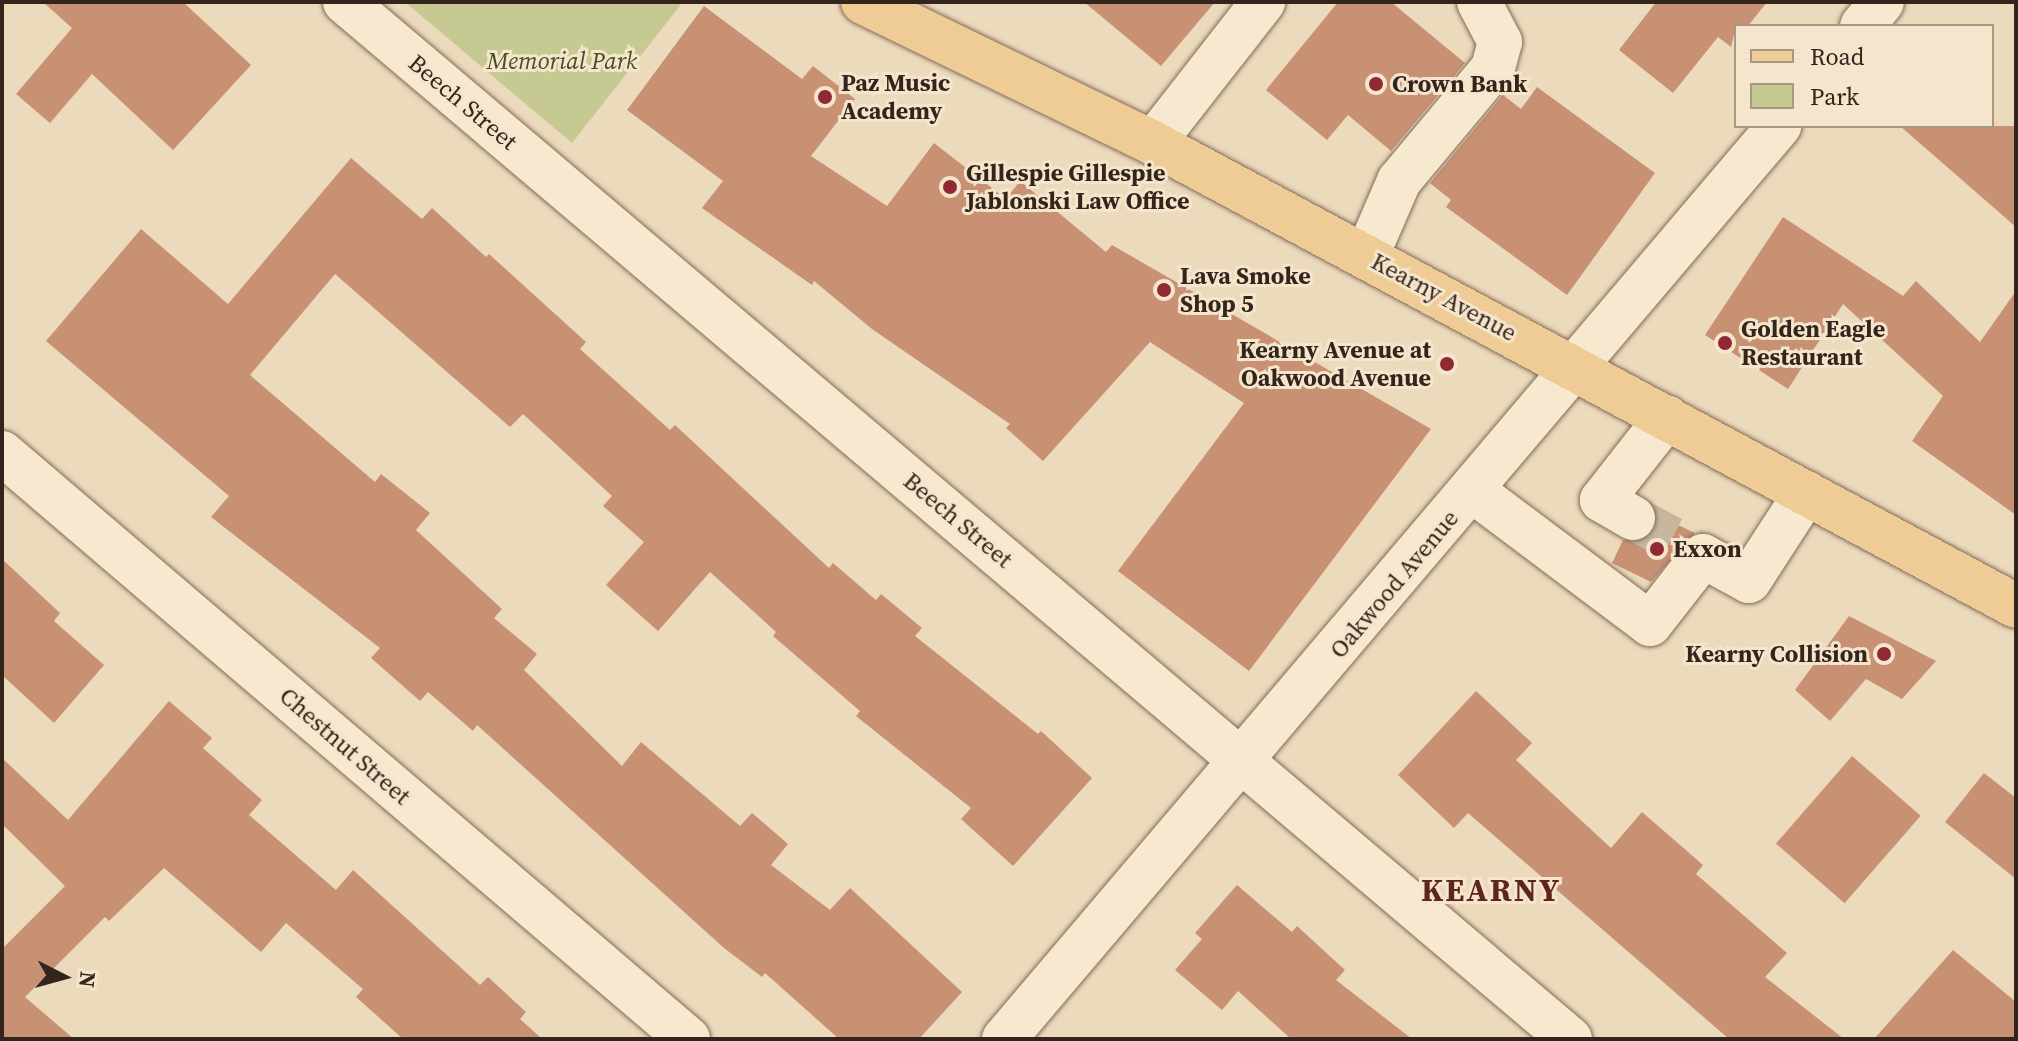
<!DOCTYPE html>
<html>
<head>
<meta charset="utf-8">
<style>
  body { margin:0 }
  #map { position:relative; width:2018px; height:1041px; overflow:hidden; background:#ecdabd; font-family:"Source Serif 4",serif }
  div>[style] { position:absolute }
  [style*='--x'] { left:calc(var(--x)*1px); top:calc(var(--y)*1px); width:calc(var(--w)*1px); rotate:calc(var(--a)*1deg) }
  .green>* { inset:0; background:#c7c992 }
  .building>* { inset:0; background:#c99174; transform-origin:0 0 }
  .minor-tunnel>* { height:44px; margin-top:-22px; transform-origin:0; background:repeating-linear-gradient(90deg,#c7b69d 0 44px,transparent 0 66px) }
  .roads { filter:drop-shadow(0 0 2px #836b57) drop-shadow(0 0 2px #836b57) }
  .minor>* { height:44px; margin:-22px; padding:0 22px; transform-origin:22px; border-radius:22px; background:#f7e8d0 }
  .major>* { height:44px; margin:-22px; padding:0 22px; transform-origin:22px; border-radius:22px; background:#efcc95 }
  .dots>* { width:22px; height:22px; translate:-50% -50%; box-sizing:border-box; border:4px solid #f4e5cc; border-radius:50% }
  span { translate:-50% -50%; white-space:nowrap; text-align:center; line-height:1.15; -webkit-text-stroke:6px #f4e5cc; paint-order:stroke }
  .park-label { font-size:24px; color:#474f22; font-style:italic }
  .poi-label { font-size:24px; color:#33251b; font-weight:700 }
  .left { translate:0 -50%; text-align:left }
  .right { translate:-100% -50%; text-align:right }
  .street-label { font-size:24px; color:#33251b }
  .district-label { font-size:32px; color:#5e251c; font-weight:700; letter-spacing:2px }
  .frame { position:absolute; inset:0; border:4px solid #33251b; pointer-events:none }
  .legend { position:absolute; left:1734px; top:24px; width:260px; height:104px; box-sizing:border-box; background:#f4e5cc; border:2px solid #a79885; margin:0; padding:10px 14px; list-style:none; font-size:24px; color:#33251b }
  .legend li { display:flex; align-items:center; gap:16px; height:40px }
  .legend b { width:40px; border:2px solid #a79885 }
  .north { position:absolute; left:24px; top:937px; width:80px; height:80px; -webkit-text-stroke:6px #f4e5cc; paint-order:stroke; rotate:96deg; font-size:22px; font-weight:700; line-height:32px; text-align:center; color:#33251b }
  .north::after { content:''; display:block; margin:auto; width:28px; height:36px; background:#33251b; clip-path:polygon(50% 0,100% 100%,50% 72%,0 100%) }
</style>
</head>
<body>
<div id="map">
  <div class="green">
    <div style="clip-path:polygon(405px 2px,683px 2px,572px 143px)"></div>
  </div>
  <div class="building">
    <div style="clip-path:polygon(43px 2px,183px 2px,251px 65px,173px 150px,92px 74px,50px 123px,16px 94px,72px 28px)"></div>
    <div style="clip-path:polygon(1084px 2px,1215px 2px,1161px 66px)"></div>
    <div style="clip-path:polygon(1338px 2px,1391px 2px,1465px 63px,1391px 151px,1348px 115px,1327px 140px,1266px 90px)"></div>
    <div style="clip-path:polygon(1656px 2px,1767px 2px,1748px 26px,1736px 26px,1731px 47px,1718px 37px,1673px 93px,1619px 50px)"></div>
    <div style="clip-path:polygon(704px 6px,802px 79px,813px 66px,855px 99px,811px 156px,887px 206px,934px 143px,1006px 199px,1020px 181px,1106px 252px,1112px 245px,1431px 429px,1249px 671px,1118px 571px,1244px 403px,1150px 342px,1043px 461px,1006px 428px,1010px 424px,872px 329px,814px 281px,812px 285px,702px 208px,723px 181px,627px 110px)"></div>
    <div style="clip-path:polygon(1537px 87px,1655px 173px,1567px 295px,1446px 207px,1451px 200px,1430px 183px,1503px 95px,1521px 109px)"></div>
    <div style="clip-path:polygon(1900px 126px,2016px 126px,2016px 227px)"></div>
    <div style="clip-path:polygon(351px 158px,422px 219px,432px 208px,486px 257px,489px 254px,586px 342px,580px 349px,670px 430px,675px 425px,829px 568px,833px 563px,876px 600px,881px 594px,922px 628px,915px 636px,1038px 734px,1041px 731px,1092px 778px,1013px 866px,961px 819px,971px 808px,856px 716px,860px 711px,773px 636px,776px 632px,710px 572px,658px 631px,606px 585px,644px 542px,603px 506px,612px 496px,523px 414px,510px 427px,335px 274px,250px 375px,375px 482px,381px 474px,430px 513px,416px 530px,502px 609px,494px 618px,537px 654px,524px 670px,622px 766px,641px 742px,740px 826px,752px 813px,788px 844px,771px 865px,830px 910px,850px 888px,962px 992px,919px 1039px,839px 1039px,765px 973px,762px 977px,724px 948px,477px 725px,473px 731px,428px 692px,420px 701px,371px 658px,380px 648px,211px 517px,229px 496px,46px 341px,141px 229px,228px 304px)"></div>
    <div style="clip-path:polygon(1783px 217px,1903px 296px,1916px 281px,1980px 342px,2016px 291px,2016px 515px,1912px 441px,1943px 396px,1843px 304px,1788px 389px,1705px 335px)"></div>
    <div style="clip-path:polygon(1657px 515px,1695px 533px,1651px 582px,1612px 563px,1623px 540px,1645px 540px,1654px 531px)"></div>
    <div style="clip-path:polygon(2px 559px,60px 613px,54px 621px,104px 665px,54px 723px,2px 675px)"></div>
    <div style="clip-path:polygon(1849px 616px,1936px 661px,1902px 699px,1866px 679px,1830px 721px,1795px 690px)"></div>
    <div style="clip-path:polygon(1476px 691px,1532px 743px,1516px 760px,1611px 848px,1642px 812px,1703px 865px,1696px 874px,1787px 953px,1765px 977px,1844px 1039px,1729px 1039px,1468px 813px,1454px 828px,1398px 775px)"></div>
    <div style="clip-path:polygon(169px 701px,212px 738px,203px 748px,262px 800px,249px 815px,336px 890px,353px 870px,480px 985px,488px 977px,526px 1012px,520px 1019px,542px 1039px,403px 1039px,356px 997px,363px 989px,286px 923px,261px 952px,164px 868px,109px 921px,105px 917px,25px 997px,74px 1039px,2px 1039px,2px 949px,65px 886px,2px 824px,2px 758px,68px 820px)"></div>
    <div style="left:1852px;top:756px;width:91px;height:116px;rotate:41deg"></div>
    <div style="clip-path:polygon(1984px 773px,2016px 798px,2016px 879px,1945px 822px)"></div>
    <div style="clip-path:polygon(1237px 885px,1292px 932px,1297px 926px,1345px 970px,1336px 980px,1412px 1039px,1291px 1039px,1238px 991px,1222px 1010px,1175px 970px,1202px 939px,1195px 933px)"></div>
    <div style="clip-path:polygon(1953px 950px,2016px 1002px,2016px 1039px,1874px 1039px)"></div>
  </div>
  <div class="minor-tunnel">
    <div style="--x:1633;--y:518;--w:67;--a:27.7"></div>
  </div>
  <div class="roads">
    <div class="minor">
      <div style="--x:345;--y:2;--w:1605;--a:40.25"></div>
      <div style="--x:1862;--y:26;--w:31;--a:-50"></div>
      <div style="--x:1153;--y:143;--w:179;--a:-52"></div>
      <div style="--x:1367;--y:255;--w:81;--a:-66.6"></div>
      <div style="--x:1399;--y:181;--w:147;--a:-50.2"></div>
      <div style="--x:1493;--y:68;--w:27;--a:-75"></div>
      <div style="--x:1500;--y:42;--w:45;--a:-117.7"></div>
      <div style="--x:2;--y:453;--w:902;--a:40.5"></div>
      <div style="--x:1473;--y:491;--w:221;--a:36.9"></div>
      <div style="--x:1650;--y:624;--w:86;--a:-52.1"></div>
      <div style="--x:1703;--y:556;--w:52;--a:28.5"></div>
      <div style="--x:1749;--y:581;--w:105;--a:-57.1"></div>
      <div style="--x:1633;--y:518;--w:36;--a:-150"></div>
      <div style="--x:1602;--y:500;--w:105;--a:-51.9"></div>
      <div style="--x:1004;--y:1039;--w:1198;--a:-49.67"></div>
    </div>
    <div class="major">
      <div style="--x:863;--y:2;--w:322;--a:25.9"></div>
      <div style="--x:1153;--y:143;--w:979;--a:28.21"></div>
    </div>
  </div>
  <div class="dots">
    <div style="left:1376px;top:84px;background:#902932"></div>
    <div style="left:825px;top:97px;background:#902932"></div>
    <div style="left:950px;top:187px;background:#902932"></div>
    <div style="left:1164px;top:290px;background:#902932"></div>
    <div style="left:1725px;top:343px;background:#902932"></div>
    <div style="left:1447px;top:364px;background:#902932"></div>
    <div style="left:1657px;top:549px;background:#902932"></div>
    <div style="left:1884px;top:654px;background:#902932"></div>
  </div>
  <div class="park-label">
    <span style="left:562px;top:61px">Memorial Park</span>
  </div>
  <div class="poi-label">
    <span class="left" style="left:841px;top:97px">Paz Music<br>Academy</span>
    <span class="left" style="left:1392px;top:84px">Crown Bank</span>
    <span class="left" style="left:966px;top:187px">Gillespie Gillespie<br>Jablonski Law Office</span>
    <span class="left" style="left:1180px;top:290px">Lava Smoke<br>Shop 5</span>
    <span class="left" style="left:1741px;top:343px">Golden Eagle<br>Restaurant</span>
    <span class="right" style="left:1431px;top:364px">Kearny Avenue at<br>Oakwood Avenue</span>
    <span class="left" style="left:1673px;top:549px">Exxon</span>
    <span class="right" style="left:1868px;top:654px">Kearny Collision</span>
  </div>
  <div class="street-label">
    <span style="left:463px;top:102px;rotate:40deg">Beech Street</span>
    <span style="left:1444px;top:297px;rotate:28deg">Kearny Avenue</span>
    <span style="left:958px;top:520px;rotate:40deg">Beech Street</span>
    <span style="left:1394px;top:584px;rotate:-50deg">Oakwood Avenue</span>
    <span style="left:345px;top:746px;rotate:41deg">Chestnut Street</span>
  </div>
  <div class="district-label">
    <span style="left:1491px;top:890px">KEARNY</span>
  </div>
  <div class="frame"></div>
  <ul class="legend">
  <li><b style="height:10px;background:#efcc95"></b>Road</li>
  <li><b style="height:22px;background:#c7c992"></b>Park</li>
  </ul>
  <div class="north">N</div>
</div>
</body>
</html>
